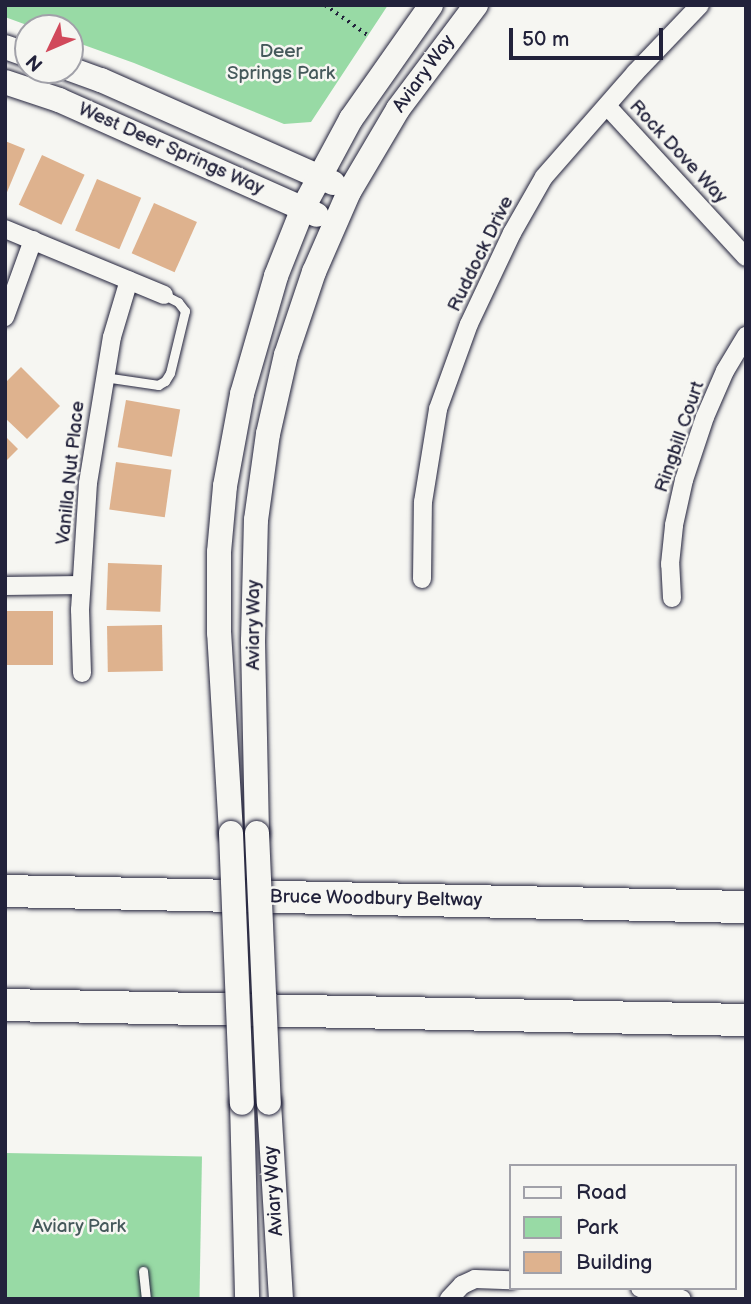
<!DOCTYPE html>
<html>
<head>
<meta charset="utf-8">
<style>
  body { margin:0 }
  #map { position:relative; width:751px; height:1304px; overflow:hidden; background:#f6f6f2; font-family:"Balsamiq Sans",sans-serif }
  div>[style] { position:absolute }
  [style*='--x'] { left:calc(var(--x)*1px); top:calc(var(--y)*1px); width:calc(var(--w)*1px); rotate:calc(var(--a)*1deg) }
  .green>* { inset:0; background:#98daa5; transform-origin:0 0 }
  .building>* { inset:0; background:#deb28e; transform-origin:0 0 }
  .path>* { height:3.5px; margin-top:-1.75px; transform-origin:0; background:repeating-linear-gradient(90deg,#22223b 0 2px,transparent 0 7px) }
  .roads { filter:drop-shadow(0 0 2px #22223b) drop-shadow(0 0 2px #22223b) }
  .service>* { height:9px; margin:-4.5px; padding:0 4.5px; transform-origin:4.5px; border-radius:4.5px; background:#f6f6f2 }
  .minor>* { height:18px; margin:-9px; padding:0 9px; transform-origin:9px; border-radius:9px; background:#f6f6f2 }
  .secondary>* { height:24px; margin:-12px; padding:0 12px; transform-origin:12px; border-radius:12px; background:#f6f6f2 }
  .motorway>* { height:32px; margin:-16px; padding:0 16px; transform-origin:16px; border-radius:16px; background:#f6f6f2 }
  .bridges { filter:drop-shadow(0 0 2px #22223b) drop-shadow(0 0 2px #22223b) }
  .secondary-bridge>* { height:24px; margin:-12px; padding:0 12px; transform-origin:12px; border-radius:12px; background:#f6f6f2 }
  span { translate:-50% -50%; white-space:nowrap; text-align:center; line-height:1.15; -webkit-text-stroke:5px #f6f6f2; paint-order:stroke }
  .park-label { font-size:19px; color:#45595b }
  .street-label { font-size:19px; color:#22223b }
  .frame { position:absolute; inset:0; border:7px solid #22223b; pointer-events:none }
  .legend { position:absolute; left:509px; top:1164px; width:228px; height:126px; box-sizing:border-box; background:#f6f6f2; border:2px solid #a1a1a9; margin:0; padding:9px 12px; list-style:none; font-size:21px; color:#22223b }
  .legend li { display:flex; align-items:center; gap:14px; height:35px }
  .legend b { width:35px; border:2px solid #a1a1a9 }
  .north { position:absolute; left:14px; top:14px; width:70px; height:70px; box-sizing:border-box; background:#f6f6f2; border:2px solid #a1a1a9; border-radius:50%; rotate:226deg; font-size:19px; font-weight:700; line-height:28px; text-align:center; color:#22223b }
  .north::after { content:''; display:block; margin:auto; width:24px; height:32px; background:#d1495b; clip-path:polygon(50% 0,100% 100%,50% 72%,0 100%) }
  .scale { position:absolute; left:509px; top:28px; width:154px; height:32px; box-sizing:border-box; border:4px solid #22223b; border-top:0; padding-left:9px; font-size:21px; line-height:24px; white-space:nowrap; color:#22223b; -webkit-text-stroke:5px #f6f6f2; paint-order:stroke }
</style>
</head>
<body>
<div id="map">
  <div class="green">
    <div style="clip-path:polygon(5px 5px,388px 5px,311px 122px,284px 124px,134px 63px,70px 40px,70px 28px,35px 28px,5px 17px)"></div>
    <div style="left:5px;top:1153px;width:197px;height:146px;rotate:1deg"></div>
  </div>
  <div class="building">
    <div style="clip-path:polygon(5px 141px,25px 149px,5px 197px)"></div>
    <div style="left:42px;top:155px;width:47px;height:55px;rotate:25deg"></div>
    <div style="left:97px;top:179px;width:48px;height:56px;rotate:23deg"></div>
    <div style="left:154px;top:203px;width:47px;height:55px;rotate:24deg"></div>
    <div style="clip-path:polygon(21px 367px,60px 406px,27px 439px,5px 418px,5px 383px)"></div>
    <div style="left:126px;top:400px;width:55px;height:48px;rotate:10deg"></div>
    <div style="clip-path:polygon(5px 436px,18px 449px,5px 462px)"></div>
    <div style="left:116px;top:462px;width:56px;height:48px;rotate:8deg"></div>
    <div style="left:108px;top:563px;width:54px;height:47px;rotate:2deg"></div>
    <div style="left:5px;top:611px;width:48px;height:54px"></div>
    <div style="left:162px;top:625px;width:46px;height:55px;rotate:89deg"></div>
  </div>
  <div class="path">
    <div style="--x:325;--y:5;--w:54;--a:35.2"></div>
  </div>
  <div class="roads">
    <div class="service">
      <div style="--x:104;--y:377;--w:55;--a:8.4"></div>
      <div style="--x:158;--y:385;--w:8;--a:-30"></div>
      <div style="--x:165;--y:381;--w:9;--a:-58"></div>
      <div style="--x:170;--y:373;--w:64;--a:-76.4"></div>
      <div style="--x:185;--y:311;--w:11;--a:-128"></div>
      <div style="--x:178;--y:302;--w:16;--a:-153"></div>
      <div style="--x:143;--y:1271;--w:28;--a:84"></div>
    </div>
    <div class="minor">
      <div style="--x:607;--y:106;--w:205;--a:47.4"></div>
      <div style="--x:5;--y:229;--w:172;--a:22.5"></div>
      <div style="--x:5;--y:317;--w:82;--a:-70"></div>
      <div style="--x:422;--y:579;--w:77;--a:-89.3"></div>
      <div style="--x:423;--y:502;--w:94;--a:-80.8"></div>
      <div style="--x:438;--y:409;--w:90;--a:-70"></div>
      <div style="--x:469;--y:324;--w:101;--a:-64.7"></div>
      <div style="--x:512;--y:233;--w:64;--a:-60.3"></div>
      <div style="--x:544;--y:177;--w:138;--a:-48.8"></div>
      <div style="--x:635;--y:73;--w:94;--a:-46.3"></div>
      <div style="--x:5;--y:586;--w:76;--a:-0.8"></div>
      <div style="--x:672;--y:598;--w:34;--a:-93"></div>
      <div style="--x:670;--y:564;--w:39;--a:-84"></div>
      <div style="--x:674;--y:525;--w:46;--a:-77.5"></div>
      <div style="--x:684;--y:480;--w:66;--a:-71.6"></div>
      <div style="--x:705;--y:417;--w:50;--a:-66.5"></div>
      <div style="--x:725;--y:371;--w:41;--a:-59"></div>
      <div style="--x:82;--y:673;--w:63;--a:-91.8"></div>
      <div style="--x:80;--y:610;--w:127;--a:-86.4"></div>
      <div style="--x:88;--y:483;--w:148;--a:-80.7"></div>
      <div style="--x:112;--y:337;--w:59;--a:-73.4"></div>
      <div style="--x:640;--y:1288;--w:43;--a:14.7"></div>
      <div style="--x:449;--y:1299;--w:19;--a:-47"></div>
      <div style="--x:462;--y:1285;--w:14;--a:-25"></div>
      <div style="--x:475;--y:1279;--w:36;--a:2"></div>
    </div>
    <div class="secondary">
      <div style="--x:5;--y:47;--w:24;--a:19"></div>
      <div style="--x:70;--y:69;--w:33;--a:20"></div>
      <div style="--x:101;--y:80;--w:254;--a:23.9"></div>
      <div style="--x:5;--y:82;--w:57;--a:18.4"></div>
      <div style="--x:59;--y:100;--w:282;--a:24"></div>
      <div style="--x:231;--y:833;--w:200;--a:-93.4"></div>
      <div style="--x:219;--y:633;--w:81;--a:-90"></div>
      <div style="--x:219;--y:552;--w:66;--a:-84.8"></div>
      <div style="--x:225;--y:486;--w:94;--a:-79.5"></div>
      <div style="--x:242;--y:394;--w:123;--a:-73.9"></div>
      <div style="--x:276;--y:276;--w:73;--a:-68.3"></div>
      <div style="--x:303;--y:208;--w:101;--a:-61.7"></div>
      <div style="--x:351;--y:119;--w:139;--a:-54.9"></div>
      <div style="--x:257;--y:833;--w:192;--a:-91.2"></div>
      <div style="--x:253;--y:641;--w:121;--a:-88.6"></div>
      <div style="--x:256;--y:520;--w:87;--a:-82.1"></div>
      <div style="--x:268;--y:434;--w:81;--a:-77.2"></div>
      <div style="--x:286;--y:355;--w:88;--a:-71.4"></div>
      <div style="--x:314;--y:272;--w:87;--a:-66.4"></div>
      <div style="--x:349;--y:192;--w:96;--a:-59.4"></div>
      <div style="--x:398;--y:109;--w:130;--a:-53.1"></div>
      <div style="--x:242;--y:1103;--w:196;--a:88.5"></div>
      <div style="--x:269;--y:1103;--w:196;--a:86.5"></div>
    </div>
    <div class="motorway">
      <div style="--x:5;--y:891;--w:741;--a:1.24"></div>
      <div style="--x:5;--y:1005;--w:741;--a:1.16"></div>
    </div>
  </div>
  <div class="bridges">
    <div class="secondary-bridge">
      <div style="--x:231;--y:833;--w:270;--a:87.7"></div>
      <div style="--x:257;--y:833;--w:270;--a:87.5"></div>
    </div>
  </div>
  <div class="park-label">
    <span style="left:281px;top:63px">Deer<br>Springs Park</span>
    <span style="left:79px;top:1227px">Aviary Park</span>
  </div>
  <div class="street-label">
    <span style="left:424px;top:74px;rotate:-54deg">Aviary Way</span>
    <span style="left:171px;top:149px;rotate:24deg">West Deer Springs Way</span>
    <span style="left:678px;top:152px;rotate:47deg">Rock Dove Way</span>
    <span style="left:481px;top:254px;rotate:-64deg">Ruddock Drive</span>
    <span style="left:680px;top:437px;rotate:-71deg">Ringbill Court</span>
    <span style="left:71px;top:473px;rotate:-84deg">Vanilla Nut Place</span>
    <span style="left:254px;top:625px;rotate:-90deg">Aviary Way</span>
    <span style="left:376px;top:899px;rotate:1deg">Bruce Woodbury Beltway</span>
    <span style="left:274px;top:1191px;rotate:-94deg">Aviary Way</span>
  </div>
  <div class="frame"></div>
  <ul class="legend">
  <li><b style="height:9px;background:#f6f6f2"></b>Road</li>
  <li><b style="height:19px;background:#98daa5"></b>Park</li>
  <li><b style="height:19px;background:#deb28e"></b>Building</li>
  </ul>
  <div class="north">N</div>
  <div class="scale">50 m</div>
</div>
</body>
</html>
